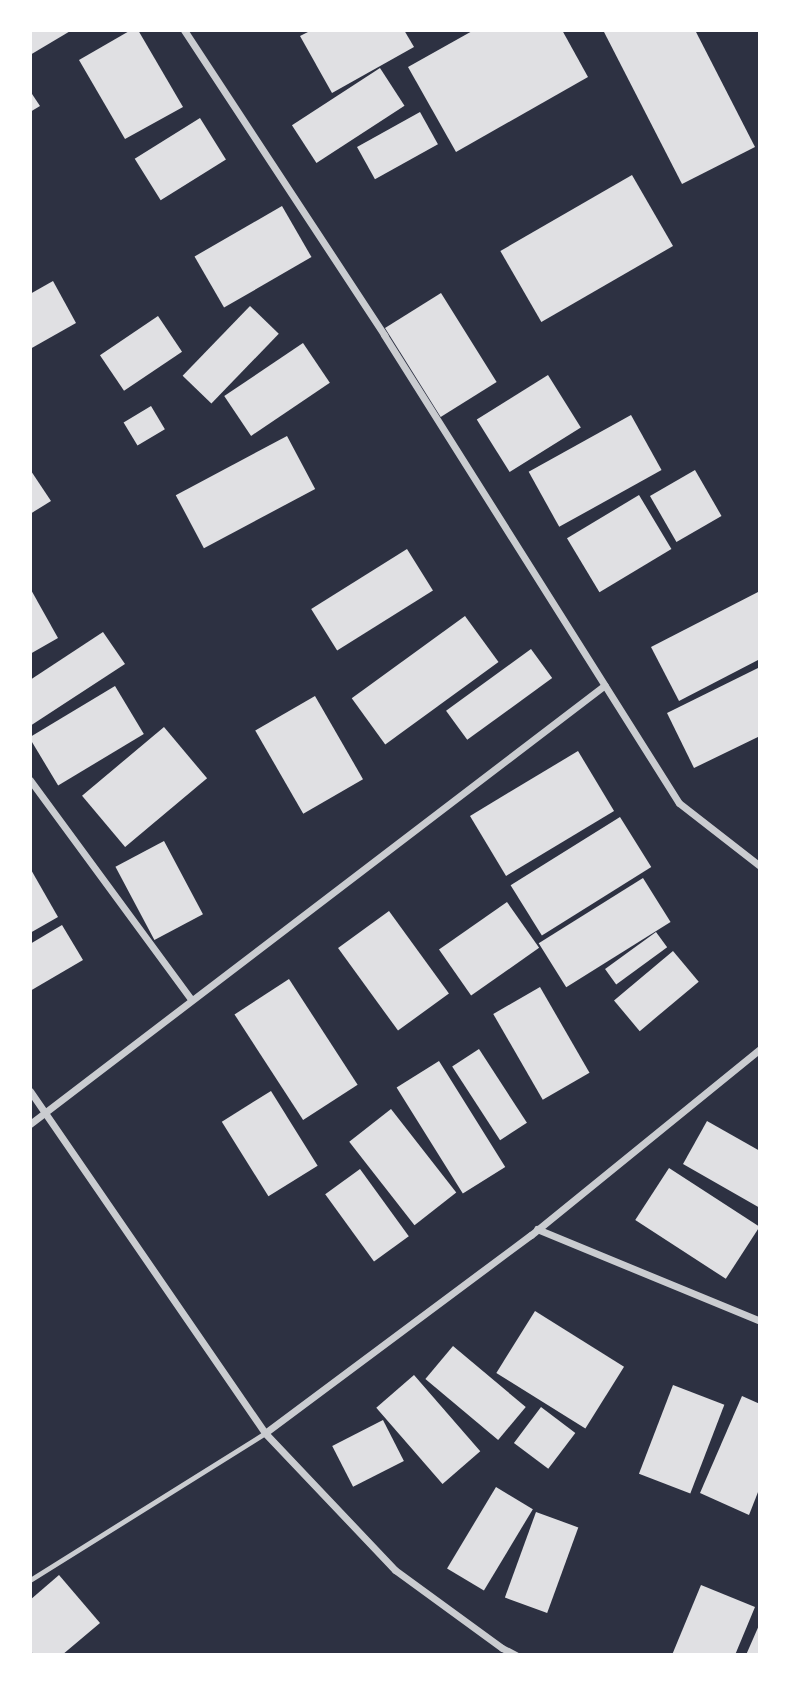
<!DOCTYPE html>
<html>
<head>
<meta charset="utf-8">
<style>
  body { margin:0 }
  #map { position:relative; width:790px; height:1685px; overflow:hidden; background:#2d3142; font-family:Commissioner,sans-serif }
  div>[style] { position:absolute }
  [style*='--x'] { left:calc(var(--x)*1px); top:calc(var(--y)*1px); width:calc(var(--w)*1px); rotate:calc(var(--a)*1deg) }
  .building>* { inset:0; background:#e0e0e3; transform-origin:0 0 }
  .service>* { height:5px; margin:-2.5px; padding:0 2.5px; transform-origin:2.5px; border-radius:2.5px; background:#caccd0 }
  .minor>* { height:7px; margin:-3.5px; padding:0 3.5px; transform-origin:3.5px; border-radius:3.5px; background:#caccd0 }
  span { translate:-50% -50%; white-space:nowrap; text-align:center; line-height:1.15; -webkit-text-stroke:5px #fff; paint-order:stroke }
  .frame { position:absolute; inset:0; border:32px solid #fff; pointer-events:none }
</style>
</head>
<body>
<div id="map">
  <div class="building">
    <div style="clip-path:polygon(30px 30px,72px 30px,30px 55px)"></div>
    <div style="clip-path:polygon(131px 30px,138px 30px,183px 107px,125px 139px,79px 60px)"></div>
    <div style="clip-path:polygon(312px 30px,404px 30px,414px 47px,332px 93px,300px 36px)"></div>
    <div style="clip-path:polygon(474px 30px,562px 30px,588px 77px,456px 152px,408px 67px)"></div>
    <div style="clip-path:polygon(603px 30px,695px 30px,755px 147px,682px 184px)"></div>
    <div style="left:380px;top:68px;width:45px;height:105px;rotate:57deg"></div>
    <div style="clip-path:polygon(30px 91px,40px 106px,30px 112px)"></div>
    <div style="left:420px;top:112px;width:37px;height:72px;rotate:61deg"></div>
    <div style="left:200px;top:118px;width:49px;height:77px;rotate:58deg"></div>
    <div style="left:632px;top:175px;width:82px;height:152px;rotate:60deg"></div>
    <div style="left:282px;top:206px;width:59px;height:101px;rotate:60deg"></div>
    <div style="clip-path:polygon(53px 281px,76px 323px,30px 349px,30px 294px)"></div>
    <div style="left:441px;top:293px;width:105px;height:66px;rotate:58deg"></div>
    <div style="left:250px;top:306px;width:40px;height:97px;rotate:44deg"></div>
    <div style="left:158px;top:316px;width:43px;height:70px;rotate:56deg"></div>
    <div style="left:303px;top:343px;width:48px;height:95px;rotate:56deg"></div>
    <div style="left:548px;top:375px;width:62px;height:84px;rotate:58deg"></div>
    <div style="left:151px;top:406px;width:27px;height:32px;rotate:59deg"></div>
    <div style="left:631px;top:415px;width:63px;height:117px;rotate:61deg"></div>
    <div style="left:287px;top:436px;width:60px;height:126px;rotate:62deg"></div>
    <div style="left:695px;top:470px;width:53px;height:52px;rotate:60deg"></div>
    <div style="clip-path:polygon(31px 471px,51px 501px,30px 514px,30px 472px)"></div>
    <div style="left:639px;top:495px;width:63px;height:84px;rotate:59deg"></div>
    <div style="left:407px;top:549px;width:49px;height:113px;rotate:58deg"></div>
    <div style="clip-path:polygon(30px 588px,58px 638px,30px 654px)"></div>
    <div style="clip-path:polygon(760px 591px,760px 659px,679px 701px,651px 647px)"></div>
    <div style="left:465px;top:616px;width:57px;height:140px;rotate:54deg"></div>
    <div style="clip-path:polygon(103px 632px,125px 664px,30px 726px,30px 680px)"></div>
    <div style="left:531px;top:649px;width:36px;height:105px;rotate:54deg"></div>
    <div style="clip-path:polygon(760px 667px,760px 736px,694px 768px,667px 713px)"></div>
    <div style="left:115px;top:686px;width:56px;height:100px;rotate:59deg"></div>
    <div style="left:315px;top:696px;width:96px;height:69px;rotate:60deg"></div>
    <div style="left:164px;top:727px;width:67px;height:107px;rotate:50deg"></div>
    <div style="left:578px;top:751px;width:70px;height:126px;rotate:59deg"></div>
    <div style="left:620px;top:817px;width:59px;height:129px;rotate:58deg"></div>
    <div style="left:164px;top:841px;width:83px;height:55px;rotate:62deg"></div>
    <div style="clip-path:polygon(30px 868px,58px 917px,30px 933px)"></div>
    <div style="left:643px;top:878px;width:52px;height:123px;rotate:58deg"></div>
    <div style="left:507px;top:902px;width:56px;height:83px;rotate:55deg"></div>
    <div style="left:389px;top:911px;width:102px;height:63px;rotate:54deg"></div>
    <div style="clip-path:polygon(62px 925px,83px 960px,30px 991px,30px 944px)"></div>
    <div style="left:656px;top:932px;width:19px;height:63px;rotate:54deg"></div>
    <div style="left:673px;top:951px;width:40px;height:77px;rotate:50deg"></div>
    <div style="left:289px;top:979px;width:126px;height:65px;rotate:57deg"></div>
    <div style="left:540px;top:987px;width:99px;height:54px;rotate:60deg"></div>
    <div style="left:479px;top:1049px;width:88px;height:32px;rotate:57deg"></div>
    <div style="left:439px;top:1061px;width:125px;height:50px;rotate:58deg"></div>
    <div style="left:271px;top:1091px;width:88px;height:58px;rotate:58deg"></div>
    <div style="left:391px;top:1109px;width:106px;height:53px;rotate:52deg"></div>
    <div style="clip-path:polygon(707px 1121px,760px 1151px,760px 1208px,683px 1164px)"></div>
    <div style="left:669px;top:1168px;width:108px;height:62px;rotate:33deg"></div>
    <div style="left:360px;top:1169px;width:83px;height:43px;rotate:54deg"></div>
    <div style="left:535px;top:1311px;width:105px;height:73px;rotate:32deg"></div>
    <div style="left:453px;top:1346px;width:95px;height:43px;rotate:40deg"></div>
    <div style="left:414px;top:1375px;width:101px;height:50px;rotate:49deg"></div>
    <div style="left:673px;top:1385px;width:55px;height:95px;rotate:21deg"></div>
    <div style="clip-path:polygon(742px 1396px,760px 1404px,760px 1487px,749px 1515px,700px 1493px)"></div>
    <div style="left:541px;top:1407px;width:43px;height:45px;rotate:37deg"></div>
    <div style="left:383px;top:1420px;width:46px;height:57px;rotate:63deg"></div>
    <div style="left:496px;top:1487px;width:43px;height:95px;rotate:31deg"></div>
    <div style="left:536px;top:1512px;width:45px;height:91px;rotate:20deg"></div>
    <div style="clip-path:polygon(59px 1575px,100px 1623px,62px 1655px,34px 1655px,30px 1650px,30px 1600px)"></div>
    <div style="clip-path:polygon(701px 1585px,755px 1607px,735px 1655px,672px 1655px)"></div>
    <div style="clip-path:polygon(760px 1623px,760px 1655px,746px 1655px)"></div>
  </div>
  <div class="service">
    <div style="--x:30;--y:1580;--w:277;--a:-32"></div>
  </div>
  <div class="minor">
    <div style="--x:184;--y:30;--w:365;--a:56.7"></div>
    <div style="--x:384;--y:335;--w:553;--a:57.78"></div>
    <div style="--x:679;--y:803;--w:103;--a:37.9"></div>
    <div style="--x:30;--y:780;--w:272;--a:53.7"></div>
    <div style="--x:30;--y:1091;--w:415;--a:55.5"></div>
    <div style="--x:265;--y:1433;--w:189;--a:46.5"></div>
    <div style="--x:395;--y:1570;--w:132;--a:36.1"></div>
    <div style="--x:502;--y:1648;--w:16;--a:27"></div>
    <div style="--x:30;--y:1124;--w:723;--a:-37.36"></div>
    <div style="--x:537;--y:1229;--w:241;--a:22.4"></div>
    <div style="--x:265;--y:1433;--w:332;--a:-36.7"></div>
    <div style="--x:531;--y:1235;--w:295;--a:-39.1"></div>
  </div>
  <div class="frame"></div>
</div>
</body>
</html>
